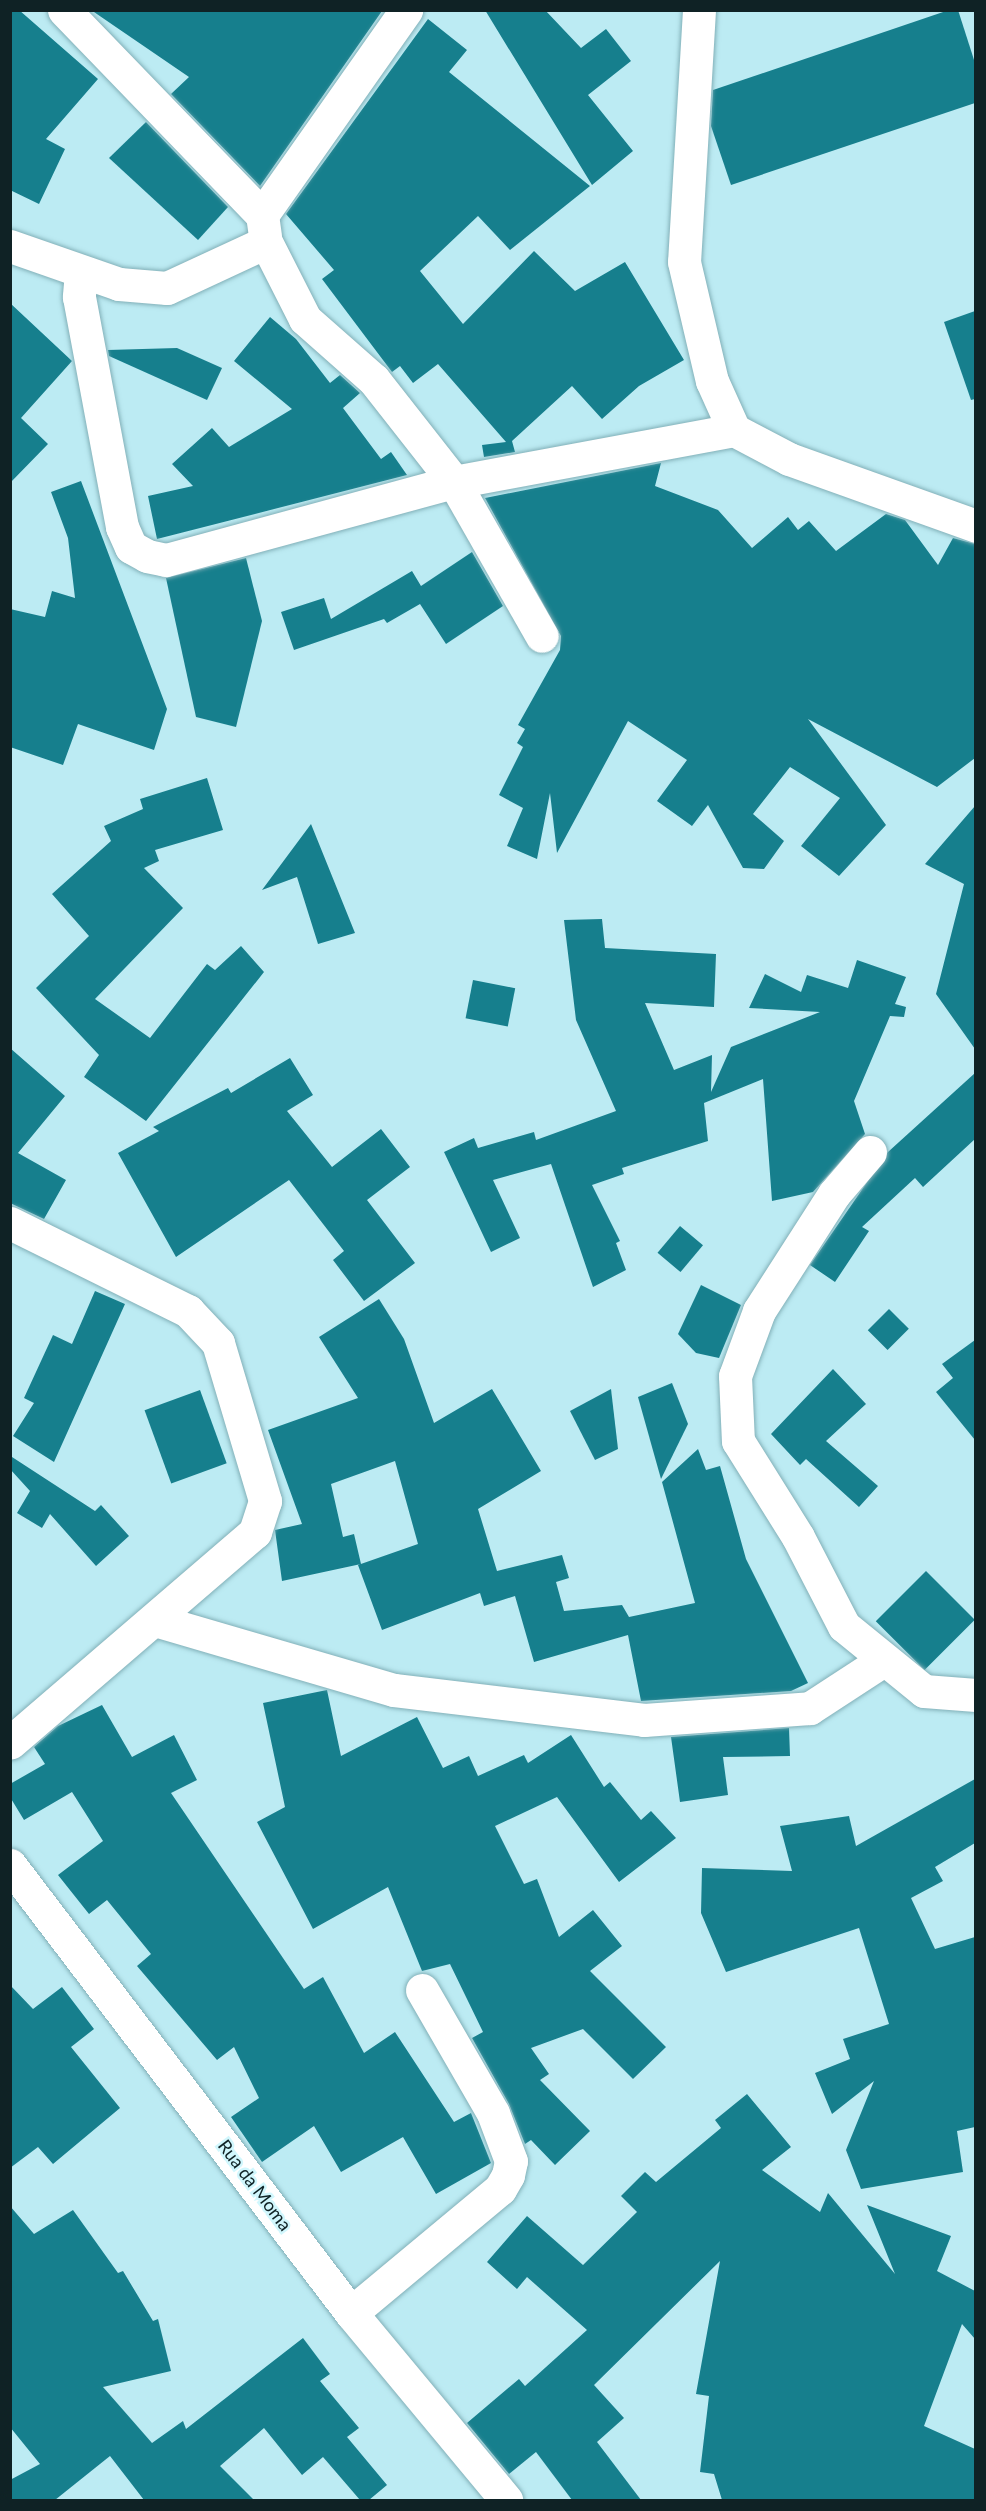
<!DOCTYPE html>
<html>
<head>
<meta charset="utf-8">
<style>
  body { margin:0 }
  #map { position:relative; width:986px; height:2511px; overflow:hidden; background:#bcebf3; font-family:Lato,sans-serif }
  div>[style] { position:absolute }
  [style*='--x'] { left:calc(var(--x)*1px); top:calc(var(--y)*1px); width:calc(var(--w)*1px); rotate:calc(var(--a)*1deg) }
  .building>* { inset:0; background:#167f8d; transform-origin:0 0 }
  .roads { filter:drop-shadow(0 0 2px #82b0b8) drop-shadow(0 0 2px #82b0b8) }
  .street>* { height:33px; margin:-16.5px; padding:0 16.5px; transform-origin:16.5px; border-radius:16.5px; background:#fff }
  span { translate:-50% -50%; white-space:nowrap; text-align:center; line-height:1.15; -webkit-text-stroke:5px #d1f7fd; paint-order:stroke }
  .street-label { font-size:18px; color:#0f2225 }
  .frame { position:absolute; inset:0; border:12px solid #0f2225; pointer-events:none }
</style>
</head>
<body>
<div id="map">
  <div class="building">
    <div style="clip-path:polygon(10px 10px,19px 10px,98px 79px,46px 139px,65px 149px,39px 204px,10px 190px)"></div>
    <div style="clip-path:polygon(91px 10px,381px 10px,382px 11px,260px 186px,171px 94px,189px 77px)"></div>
    <div style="clip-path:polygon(485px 10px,545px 10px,581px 48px,606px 29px,631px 61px,588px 95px,633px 151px,592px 185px)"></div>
    <div style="clip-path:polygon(949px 10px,958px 10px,975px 63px,975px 103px,731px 185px,711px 126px,713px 90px)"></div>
    <div style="clip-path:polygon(428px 19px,467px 50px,449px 72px,590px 186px,510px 250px,478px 216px,420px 271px,463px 324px,534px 251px,575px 291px,625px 262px,684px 360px,639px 386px,602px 419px,572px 386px,512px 441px,515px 452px,484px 457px,482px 445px,506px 442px,438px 364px,413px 383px,400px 366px,392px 372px,322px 279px,334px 270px,286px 214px)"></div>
    <div style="clip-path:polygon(146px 122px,228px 207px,198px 240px,109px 158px)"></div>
    <div style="clip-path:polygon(10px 303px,72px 361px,21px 418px,48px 444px,10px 483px)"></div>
    <div style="clip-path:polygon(975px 311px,975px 399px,971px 400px,944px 322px)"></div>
    <div style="clip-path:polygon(270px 317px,296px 339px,330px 383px,340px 375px,360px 393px,343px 408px,381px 459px,391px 452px,407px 475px,157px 539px,148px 496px,193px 486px,172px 464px,212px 428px,229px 447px,292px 409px,234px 361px)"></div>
    <div style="clip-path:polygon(177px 348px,222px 368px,207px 400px,109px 356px,108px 350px)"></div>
    <div style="clip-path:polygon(661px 463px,655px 486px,718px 510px,752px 548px,788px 517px,798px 530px,809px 521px,836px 551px,886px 514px,905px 520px,938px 565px,953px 538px,975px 544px,975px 758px,937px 787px,808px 719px,886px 825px,839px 876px,801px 846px,840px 798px,790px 767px,753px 814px,784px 841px,764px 869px,743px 868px,708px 805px,692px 826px,657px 801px,687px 760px,628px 721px,557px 853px,550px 793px,537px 859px,507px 846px,523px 808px,499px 795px,523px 747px,517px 743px,525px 729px,518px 725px,560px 650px,561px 636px,485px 498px)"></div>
    <div style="clip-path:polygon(81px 481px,167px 709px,154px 750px,78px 724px,63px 765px,10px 747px,10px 609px,45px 617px,52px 591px,75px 598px,68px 538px,51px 492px)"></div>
    <div style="clip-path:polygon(472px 552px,503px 606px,446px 644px,420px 604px,387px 623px,384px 619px,294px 650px,281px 612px,324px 598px,331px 619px,412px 571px,421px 586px)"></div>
    <div style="clip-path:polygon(246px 558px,262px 621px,236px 727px,196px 717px,166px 578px)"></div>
    <div style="clip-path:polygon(207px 778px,223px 830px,155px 850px,159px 861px,144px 868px,183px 908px,95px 999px,150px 1038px,207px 964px,215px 970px,241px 946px,264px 972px,146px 1121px,84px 1077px,99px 1055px,36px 988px,89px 936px,52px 894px,111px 841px,104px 826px,143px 809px,140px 799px)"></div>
    <div style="clip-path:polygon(975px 806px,975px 1049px,936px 994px,964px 884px,925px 864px)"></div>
    <div style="clip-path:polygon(311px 824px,355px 933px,318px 944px,297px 877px,262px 890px)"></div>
    <div style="clip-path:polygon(602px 919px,605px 948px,716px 954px,714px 1007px,645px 1003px,674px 1070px,712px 1055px,711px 1092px,731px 1047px,820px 1012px,749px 1008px,765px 974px,801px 992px,807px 975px,848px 988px,857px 960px,906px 977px,895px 1004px,906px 1007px,904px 1017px,890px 1016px,854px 1101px,865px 1134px,813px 1192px,772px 1201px,763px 1079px,704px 1103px,708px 1141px,622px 1168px,624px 1174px,592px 1185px,620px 1241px,616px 1243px,626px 1270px,593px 1287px,551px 1164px,493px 1180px,520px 1238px,491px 1252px,444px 1152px,474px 1138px,478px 1148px,534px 1132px,536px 1140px,616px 1111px,576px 1020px,564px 920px)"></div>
    <div style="left:473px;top:980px;width:43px;height:39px;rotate:11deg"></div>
    <div style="clip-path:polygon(10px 1048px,65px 1096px,18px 1153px,66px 1180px,44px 1219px,10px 1203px)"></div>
    <div style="clip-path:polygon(290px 1058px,313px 1095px,287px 1111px,332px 1167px,381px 1129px,410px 1167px,367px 1200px,415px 1263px,364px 1301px,333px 1260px,344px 1251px,289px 1180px,176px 1257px,118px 1153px,159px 1131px,153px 1127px,228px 1088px,231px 1093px)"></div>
    <div style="clip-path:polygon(975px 1073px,975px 1139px,923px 1187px,915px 1178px,862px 1227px,869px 1231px,835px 1282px,810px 1265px,888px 1152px)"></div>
    <div style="left:680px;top:1226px;width:30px;height:35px;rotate:40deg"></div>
    <div style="clip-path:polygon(701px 1285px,741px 1305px,719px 1358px,696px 1353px,678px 1334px)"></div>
    <div style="clip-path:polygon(95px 1291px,125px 1304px,54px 1462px,13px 1436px,34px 1403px,24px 1398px,53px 1335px,72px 1344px)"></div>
    <div style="clip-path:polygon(379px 1299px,404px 1339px,434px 1423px,492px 1389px,541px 1471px,478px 1509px,497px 1571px,562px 1555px,569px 1578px,556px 1582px,564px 1611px,622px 1605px,629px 1617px,695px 1603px,662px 1482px,698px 1449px,706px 1470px,720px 1466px,746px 1559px,808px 1683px,791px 1691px,641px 1701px,628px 1635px,534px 1662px,515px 1596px,484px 1606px,480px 1593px,382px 1630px,358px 1565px,418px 1544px,395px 1461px,331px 1484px,343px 1537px,354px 1534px,361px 1564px,282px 1581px,275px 1530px,302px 1524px,268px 1430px,358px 1398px,319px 1337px)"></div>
    <div style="left:889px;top:1309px;width:28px;height:30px;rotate:45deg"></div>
    <div style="clip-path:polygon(975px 1340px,975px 1440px,936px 1392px,953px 1378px,942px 1364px)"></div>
    <div style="clip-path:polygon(833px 1369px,866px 1404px,826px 1441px,878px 1486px,859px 1507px,806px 1459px,800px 1465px,771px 1434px)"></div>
    <div style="clip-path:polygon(672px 1383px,688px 1424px,661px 1479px,638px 1397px)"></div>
    <div style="clip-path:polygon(611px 1389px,618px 1449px,595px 1460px,570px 1411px)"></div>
    <div style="left:200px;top:1390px;width:78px;height:59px;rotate:70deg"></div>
    <div style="clip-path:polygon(12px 1457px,95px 1511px,101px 1505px,129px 1536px,96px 1566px,50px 1514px,42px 1528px,17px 1513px,30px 1491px,10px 1469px)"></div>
    <div style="left:926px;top:1571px;width:69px;height:71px;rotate:45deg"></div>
    <div style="clip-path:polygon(327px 1690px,341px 1756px,417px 1717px,443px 1768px,469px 1756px,478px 1776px,524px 1755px,528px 1763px,571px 1735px,604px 1787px,610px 1782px,641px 1820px,651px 1811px,676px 1838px,619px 1882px,557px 1797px,495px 1826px,524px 1884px,537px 1879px,559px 1937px,593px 1910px,622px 1946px,590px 1971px,666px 2047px,633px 2079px,583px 2029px,531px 2048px,549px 2074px,540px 2080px,590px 2131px,555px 2165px,531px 2140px,525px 2144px,509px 2104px,472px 2038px,483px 2032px,450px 1964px,422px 1971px,388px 1887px,313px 1929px,257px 1822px,285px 1807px,263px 1703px)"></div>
    <div style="clip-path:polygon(102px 1705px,132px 1757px,174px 1735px,197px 1780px,171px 1793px,304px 1989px,323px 1977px,364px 2053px,395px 2032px,454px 2122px,471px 2113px,491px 2163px,436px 2194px,403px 2137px,341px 2172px,314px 2126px,262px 2162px,231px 2117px,259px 2098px,234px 2047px,217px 2060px,137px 1966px,151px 1954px,107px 1900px,89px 1914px,58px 1875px,103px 1841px,72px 1792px,24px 1820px,10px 1797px,10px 1784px,45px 1764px,34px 1747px,58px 1726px)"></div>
    <div style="clip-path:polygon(789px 1728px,790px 1756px,723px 1757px,728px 1795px,680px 1802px,671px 1737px)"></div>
    <div style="clip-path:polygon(975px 1779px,975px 1843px,935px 1867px,943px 1881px,911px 1898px,935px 1949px,975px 1937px,975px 2127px,957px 2131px,963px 2172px,861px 2189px,846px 2150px,874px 2081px,832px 2114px,815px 2073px,850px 2059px,843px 2039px,889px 2024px,859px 1928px,726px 1972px,701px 1913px,702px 1868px,792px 1871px,780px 1826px,849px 1816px,856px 1846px)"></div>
    <div style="clip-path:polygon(10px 1985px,33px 2009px,62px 1987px,94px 2029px,71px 2047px,120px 2108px,53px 2164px,38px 2147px,10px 2168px)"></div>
    <div style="clip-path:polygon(747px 2094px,791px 2147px,762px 2170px,820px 2212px,828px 2193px,895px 2274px,867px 2205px,951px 2236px,937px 2271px,975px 2291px,975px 2339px,962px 2324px,924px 2426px,975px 2449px,975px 2500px,722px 2500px,714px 2474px,700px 2472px,709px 2396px,696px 2394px,720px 2261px,594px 2385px,624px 2418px,597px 2442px,641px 2500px,572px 2500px,536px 2452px,509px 2474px,467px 2423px,519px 2379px,525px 2386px,587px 2330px,527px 2277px,517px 2289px,487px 2262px,527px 2216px,583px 2265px,637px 2212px,621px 2196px,645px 2172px,656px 2182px,721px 2128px,715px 2120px)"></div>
    <div style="clip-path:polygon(10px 2206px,34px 2234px,73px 2210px,118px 2273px,123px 2271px,153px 2321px,158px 2319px,171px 2371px,103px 2387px,152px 2443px,183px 2421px,186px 2429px,303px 2338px,330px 2374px,320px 2381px,359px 2428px,347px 2437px,387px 2485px,369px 2500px,360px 2500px,323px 2457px,302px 2475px,264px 2428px,220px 2466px,254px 2500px,144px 2500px,110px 2456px,55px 2500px,10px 2500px,10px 2480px,40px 2464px,10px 2427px)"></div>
  </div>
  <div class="roads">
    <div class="street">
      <div style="--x:64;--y:10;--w:285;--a:46"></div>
      <div style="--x:699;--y:10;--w:252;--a:93.4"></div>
      <div style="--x:684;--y:262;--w:122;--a:76.8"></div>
      <div style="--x:712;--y:381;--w:54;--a:65.8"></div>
      <div style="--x:734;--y:430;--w:62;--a:27.8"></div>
      <div style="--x:789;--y:459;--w:199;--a:19.7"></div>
      <div style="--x:265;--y:236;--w:21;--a:-98"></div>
      <div style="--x:262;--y:215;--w:251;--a:-54.9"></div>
      <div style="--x:10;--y:246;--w:115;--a:19.2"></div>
      <div style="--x:119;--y:284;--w:48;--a:4.8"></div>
      <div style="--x:167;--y:288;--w:109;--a:-24.9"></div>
      <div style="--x:266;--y:242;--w:86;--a:63.1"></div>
      <div style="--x:305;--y:319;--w:92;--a:41.5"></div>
      <div style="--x:374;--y:380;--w:130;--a:51.9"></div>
      <div style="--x:454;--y:482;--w:177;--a:60.3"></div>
      <div style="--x:81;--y:272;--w:25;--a:95"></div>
      <div style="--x:79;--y:297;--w:234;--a:79.4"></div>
      <div style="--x:122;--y:527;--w:22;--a:66"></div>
      <div style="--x:131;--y:547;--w:18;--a:29"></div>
      <div style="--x:147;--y:556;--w:19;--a:12"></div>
      <div style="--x:166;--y:560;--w:298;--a:-15.2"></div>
      <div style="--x:454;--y:482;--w:285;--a:-10.5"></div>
      <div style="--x:870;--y:1152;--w:55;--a:130.6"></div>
      <div style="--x:834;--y:1194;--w:139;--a:122.7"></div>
      <div style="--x:759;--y:1311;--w:69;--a:110.3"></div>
      <div style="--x:735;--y:1376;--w:65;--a:87.4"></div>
      <div style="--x:738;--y:1441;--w:113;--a:58"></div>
      <div style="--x:798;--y:1537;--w:100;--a:62.7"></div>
      <div style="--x:844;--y:1626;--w:103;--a:39.1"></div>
      <div style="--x:924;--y:1691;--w:52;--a:4.4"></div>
      <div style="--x:10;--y:1223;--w:199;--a:26.3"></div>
      <div style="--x:188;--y:1311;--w:44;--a:46.8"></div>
      <div style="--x:218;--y:1343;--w:165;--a:73.4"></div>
      <div style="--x:265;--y:1501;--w:33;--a:108"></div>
      <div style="--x:255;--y:1532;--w:323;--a:139.3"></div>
      <div style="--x:158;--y:1621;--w:246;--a:16.3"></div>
      <div style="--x:394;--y:1690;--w:252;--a:6.8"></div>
      <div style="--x:644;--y:1720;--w:166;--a:-4.1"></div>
      <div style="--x:810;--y:1708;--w:86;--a:-33.1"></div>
      <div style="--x:10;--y:1865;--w:563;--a:52.72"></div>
      <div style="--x:351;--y:2313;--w:243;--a:50.3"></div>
      <div style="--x:351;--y:2313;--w:194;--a:-39.8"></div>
      <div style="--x:500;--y:2189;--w:16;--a:-60"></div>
      <div style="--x:508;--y:2175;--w:14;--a:-78"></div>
      <div style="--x:511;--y:2161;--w:51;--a:-110.6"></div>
      <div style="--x:493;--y:2113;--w:142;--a:-120"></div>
    </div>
  </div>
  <div class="street-label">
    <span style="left:255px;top:2185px;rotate:53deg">Rua da Moma</span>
  </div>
  <div class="frame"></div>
</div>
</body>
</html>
